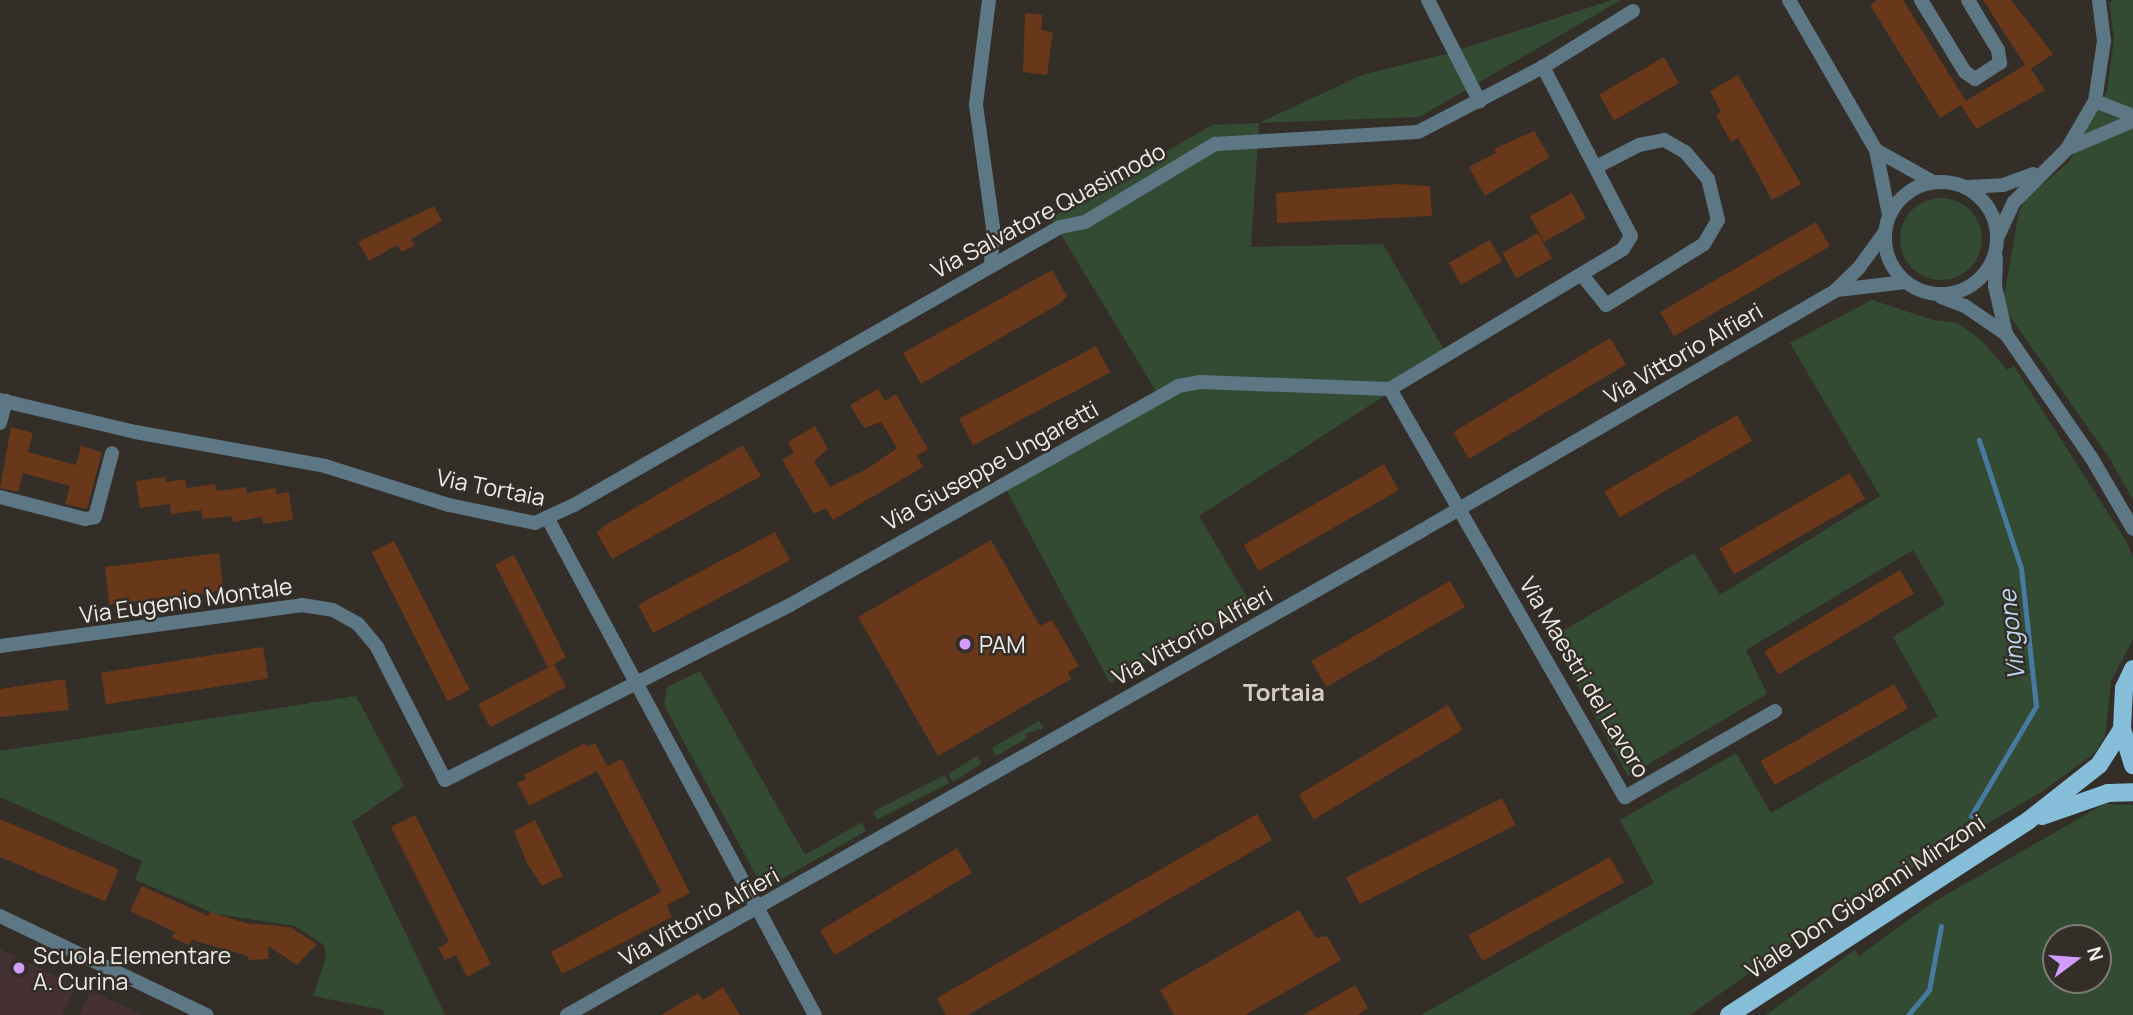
<!DOCTYPE html>
<html>
<head>
<meta charset="utf-8">
<style>
  body { margin:0 }
  #map { position:relative; width:2133px; height:1015px; overflow:hidden; background:#342e28; font-family:Manrope,sans-serif }
  div>[style] { position:absolute }
  [style*='--x'] { left:calc(var(--x)*1px); top:calc(var(--y)*1px); width:calc(var(--w)*1px); rotate:calc(var(--a)*1deg) }
  .education>* { inset:0; background:#453131 }
  .green>* { inset:0; background:#344b33; transform-origin:0 0 }
  .round { border-radius:50% }
  .stream>* { height:5px; margin:-2.5px; padding:0 2.5px; transform-origin:2.5px; border-radius:2.5px; background:#477aa1 }
  .building>* { inset:0; background:#69371a; transform-origin:0 0 }
  .minor>* { height:14px; margin:-7px; padding:0 7px; transform-origin:7px; border-radius:7px; background:#5d7784 }
  .tertiary>* { height:14px; margin:-7px; padding:0 7px; transform-origin:7px; border-radius:7px; background:#5d7784 }
  .tertiary>.ring { margin:-7px; padding:0; box-sizing:content-box; background:none; border:14px solid #5d7784; border-radius:50% }
  .primary>* { height:18px; margin:-9px; padding:0 9px; transform-origin:9px; border-radius:9px; background:#86bed9 }
  .dots>* { width:19px; height:19px; translate:-50% -50%; box-sizing:border-box; border:4px solid #342e28; border-radius:50% }
  span { translate:-50% -50%; white-space:nowrap; text-align:center; line-height:1.15; -webkit-text-stroke:5px #342e28; paint-order:stroke }
  .street-label { font-size:23px; color:#efebe7 }
  .poi-label { font-size:23px; color:#efebe7 }
  .left { translate:0 -50%; text-align:left }
  .water-label { font-size:24px; color:#bedaf2; font-style:italic }
  .neighbourhood-label { font-size:24px; color:#d4ccc4; font-weight:700 }
  .north { position:absolute; left:2042px; top:924px; width:70px; height:70px; box-sizing:border-box; background:#342e28; border:2px solid #7f7a74; border-radius:50%; rotate:74deg; font-size:19px; font-weight:700; line-height:28px; text-align:center; color:#efebe7 }
  .north::after { content:''; display:block; margin:auto; width:24px; height:32px; background:#d29cfd; clip-path:polygon(50% 0,100% 100%,50% 72%,0 100%) }
</style>
</head>
<body>
<div id="map">
  <div class="education">
    <div style="clip-path:polygon(0 949px,76px 986px,62px 1015px,0 1015px)"></div>
    <div style="clip-path:polygon(91px 990px,142px 1015px,79px 1015px)"></div>
  </div>
  <div class="green">
    <div style="clip-path:polygon(1612px 0,1621px 0,1419px 117px,1259px 123px,1251px 247px,1383px 244px,1447px 355px,1199px 516px,1251px 604px,1110px 683px,1003px 484px,1159px 396px,1051px 218px,1212px 125px,1259px 123px,1362px 75px,1446px 54px)"></div>
    <div style="clip-path:polygon(2115px 0,2133px 0,2133px 500px,2110px 459px,2009px 315px,2004px 297px,2019px 211px,2025px 199px,2069px 162px,2107px 92px,2114px 38px,2109px 2px)"></div>
    <div class="round" style="left:1900px;top:198px;width:82px;height:82px"></div>
    <div style="clip-path:polygon(1872px 300px,1933px 320px,1958px 323px,1981px 340px,2007px 370px,2014px 366px,2126px 541px,2133px 557px,2133px 639px,2111px 681px,2105px 736px,2095px 753px,2043px 791px,1836px 912px,1690px 1015px,1421px 1015px,1654px 883px,1620px 820px,1736px 753px,1771px 813px,1938px 716px,1893px 637px,1945px 604px,1913px 550px,1746px 650px,1767px 694px,1628px 776px,1551px 638px,1694px 553px,1720px 595px,1880px 496px,1790px 343px)"></div>
    <div style="clip-path:polygon(700px 671px,805px 855px,862px 822px,866px 831px,775px 883px,758px 879px,664px 705px,667px 687px)"></div>
    <div style="clip-path:polygon(356px 696px,404px 786px,352px 822px,445px 1015px,384px 1015px,383px 1010px,313px 996px,326px 958px,324px 945px,295px 926px,216px 914px,135px 880px,142px 861px,0 797px,0 751px)"></div>
    <div style="clip-path:polygon(1039px 721px,1044px 728px,1025px 734px,1027px 738px,996px 756px,992px 748px)"></div>
    <div style="left:977px;top:756px;width:9px;height:34px;rotate:58deg"></div>
    <div style="left:945px;top:775px;width:9px;height:81px;rotate:63deg"></div>
    <div style="clip-path:polygon(evenodd,2104px 804px,2133px 805px,2133px 1015px,1766px 1015px,1855px 950px,1859px 956px,1932px 903px,2104px 804px,2056px 938px,2098px 938px,2098px 980px,2056px 980px,2056px 938px)"></div>
  </div>
  <div class="stream">
    <div style="--x:1971;--y:816;--w:128;--a:-59.4"></div>
    <div style="--x:2036;--y:706;--w:139;--a:-96.2"></div>
    <div style="--x:2021;--y:568;--w:135;--a:-108.2"></div>
    <div style="--x:1908;--y:1015;--w:33;--a:-50"></div>
    <div style="--x:1929;--y:990;--w:65;--a:-79.4"></div>
  </div>
  <div class="building">
    <div style="clip-path:polygon(1877px 0,1903px 0,1966px 101px,2025px 65px,1983px 0,2011px 0,2053px 54px,2031px 69px,2045px 90px,1976px 129px,1961px 105px,1940px 118px,1870px 5px)"></div>
    <div style="clip-path:polygon(1025px 13px,1043px 15px,1041px 30px,1053px 32px,1047px 75px,1023px 72px)"></div>
    <div style="left:1664px;top:57px;width:30px;height:75px;rotate:60deg"></div>
    <div style="clip-path:polygon(1738px 75px,1801px 184px,1772px 200px,1738px 138px,1731px 142px,1716px 115px,1721px 112px,1710px 91px)"></div>
    <div style="clip-path:polygon(1534px 131px,1550px 157px,1485px 196px,1469px 167px,1496px 153px,1494px 149px)"></div>
    <div style="clip-path:polygon(1399px 184px,1430px 186px,1432px 216px,1277px 223px,1276px 193px)"></div>
    <div style="left:1572px;top:193px;width:29px;height:48px;rotate:61deg"></div>
    <div style="clip-path:polygon(434px 206px,442px 221px,411px 239px,415px 245px,402px 252px,397px 245px,369px 261px,358px 242px)"></div>
    <div style="left:1816px;top:222px;width:28px;height:180px;rotate:60deg"></div>
    <div style="left:1538px;top:233px;width:29px;height:41px;rotate:61deg"></div>
    <div style="left:1490px;top:240px;width:25px;height:47px;rotate:61deg"></div>
    <div style="clip-path:polygon(1052px 270px,1067px 296px,1059px 304px,921px 384px,903px 353px)"></div>
    <div style="left:1610px;top:338px;width:31px;height:183px;rotate:59deg"></div>
    <div style="left:1096px;top:346px;width:30px;height:155px;rotate:62deg"></div>
    <div style="clip-path:polygon(878px 389px,885px 401px,896px 394px,928px 449px,917px 456px,923px 467px,833px 520px,826px 508px,814px 514px,782px 460px,794px 453px,788px 442px,815px 426px,828px 449px,814px 461px,830px 487px,867px 469px,897px 448px,881px 422px,864px 428px,850px 405px)"></div>
    <div style="left:1737px;top:415px;width:30px;height:153px;rotate:60deg"></div>
    <div style="clip-path:polygon(11px 427px,33px 433px,28px 452px,76px 465px,81px 446px,102px 452px,87px 509px,65px 504px,70px 486px,23px 473px,18px 492px,0 488px)"></div>
    <div style="clip-path:polygon(743px 445px,761px 476px,612px 559px,597px 533px,604px 526px)"></div>
    <div style="left:1384px;top:464px;width:30px;height:162px;rotate:60deg"></div>
    <div style="left:1850px;top:473px;width:30px;height:151px;rotate:60deg"></div>
    <div style="clip-path:polygon(166px 477px,166px 482px,185px 479px,186px 488px,215px 484px,216px 491px,246px 487px,247px 493px,276px 488px,276px 494px,289px 492px,293px 520px,263px 524px,262px 517px,233px 522px,232px 516px,202px 519px,201px 510px,171px 514px,170px 504px,140px 508px,136px 481px)"></div>
    <div style="left:775px;top:532px;width:32px;height:155px;rotate:62deg"></div>
    <div style="clip-path:polygon(991px 540px,1040px 626px,1052px 620px,1079px 666px,1068px 672px,1071px 679px,938px 756px,858px 617px)"></div>
    <div style="left:394px;top:541px;width:167px;height:25px;rotate:63deg"></div>
    <div style="left:219px;top:553px;width:38px;height:115px;rotate:83deg"></div>
    <div style="left:514px;top:555px;width:115px;height:21px;rotate:63deg"></div>
    <div style="left:1900px;top:570px;width:27px;height:158px;rotate:59deg"></div>
    <div style="left:1450px;top:581px;width:30px;height:160px;rotate:60deg"></div>
    <div style="left:263px;top:647px;width:32px;height:164px;rotate:81deg"></div>
    <div style="left:554px;top:664px;width:26px;height:86px;rotate:62deg"></div>
    <div style="clip-path:polygon(65px 679px,69px 710px,0 717px,0 689px)"></div>
    <div style="left:1894px;top:684px;width:28px;height:154px;rotate:60deg"></div>
    <div style="left:1448px;top:705px;width:29px;height:174px;rotate:59deg"></div>
    <div style="clip-path:polygon(585px 743px,587px 747px,595px 743px,607px 766px,529px 806px,517px 783px,526px 779px,524px 775px)"></div>
    <div style="clip-path:polygon(622px 759px,690px 893px,667px 905px,672px 917px,562px 974px,551px 952px,661px 892px,597px 771px)"></div>
    <div style="left:1502px;top:798px;width:30px;height:175px;rotate:63deg"></div>
    <div style="clip-path:polygon(1257px 814px,1272px 840px,968px 1015px,946px 1015px,937px 998px)"></div>
    <div style="clip-path:polygon(415px 815px,491px 964px,467px 977px,456px 955px,445px 960px,438px 948px,449px 942px,391px 827px)"></div>
    <div style="left:0;top:819px;width:129px;height:35px;rotate:23deg"></div>
    <div style="clip-path:polygon(535px 820px,563px 876px,542px 886px,527px 863px,514px 831px)"></div>
    <div style="left:957px;top:848px;width:29px;height:160px;rotate:59deg"></div>
    <div style="left:1610px;top:857px;width:29px;height:162px;rotate:61deg"></div>
    <div style="clip-path:polygon(142px 886px,208px 916px,210px 912px,245px 923px,290px 927px,317px 944px,297px 965px,268px 946px,269px 959px,248px 960px,248px 956px,192px 940px,189px 945px,172px 938px,175px 932px,130px 911px)"></div>
    <div style="clip-path:polygon(1299px 910px,1316px 938px,1327px 936px,1341px 960px,1245px 1015px,1174px 1015px,1160px 990px)"></div>
    <div style="clip-path:polygon(1355px 985px,1368px 1008px,1357px 1015px,1303px 1015px)"></div>
    <div style="clip-path:polygon(723px 987px,740px 1015px,661px 1015px,698px 993px,703px 1000px)"></div>
  </div>
  <div class="minor">
    <div style="--x:989;--y:0;--w:106;--a:97.1"></div>
    <div style="--x:976;--y:105;--w:123;--a:82.1"></div>
    <div style="--x:993;--y:227;--w:38;--a:93"></div>
    <div style="--x:1428;--y:0;--w:114;--a:63"></div>
    <div style="--x:1921;--y:0;--w:84;--a:58.6"></div>
    <div style="--x:1965;--y:72;--w:12;--a:35"></div>
    <div style="--x:1975;--y:79;--w:30;--a:-33"></div>
    <div style="--x:2000;--y:63;--w:13;--a:-99"></div>
    <div style="--x:1998;--y:50;--w:58;--a:-121"></div>
    <div style="--x:2095;--y:101;--w:41;--a:21.5"></div>
    <div style="--x:2069;--y:148;--w:69;--a:-22.9"></div>
    <div style="--x:1967;--y:187;--w:36;--a:-3"></div>
    <div style="--x:2003;--y:185;--w:32;--a:-20"></div>
    <div style="--x:1998;--y:236;--w:38;--a:-65"></div>
    <div style="--x:2014;--y:202;--w:75;--a:-45"></div>
    <div style="--x:2067;--y:149;--w:56;--a:-59.7"></div>
    <div style="--x:2095;--y:101;--w:61;--a:-81.5"></div>
    <div style="--x:2104;--y:41;--w:41;--a:-97"></div>
    <div style="--x:1582;--y:275;--w:38;--a:51"></div>
    <div style="--x:1606;--y:305;--w:115;--a:-31.9"></div>
    <div style="--x:1704;--y:244;--w:28;--a:-60"></div>
    <div style="--x:1718;--y:220;--w:42;--a:-103.7"></div>
    <div style="--x:1708;--y:179;--w:35;--a:-130"></div>
    <div style="--x:1685;--y:152;--w:24;--a:-150"></div>
    <div style="--x:1664;--y:140;--w:25;--a:169"></div>
    <div style="--x:1639;--y:145;--w:46;--a:152.9"></div>
    <div style="--x:1390;--y:389;--w:272;--a:-31"></div>
    <div style="--x:1623;--y:249;--w:15;--a:-58"></div>
    <div style="--x:1631;--y:236;--w:191;--a:-117.5"></div>
    <div style="--x:0;--y:400;--w:139;--a:13.3"></div>
    <div style="--x:135;--y:432;--w:193;--a:10.1"></div>
    <div style="--x:325;--y:466;--w:130;--a:17.5"></div>
    <div style="--x:449;--y:505;--w:88;--a:11.8"></div>
    <div style="--x:535;--y:523;--w:43;--a:-24.8"></div>
    <div style="--x:574;--y:505;--w:560;--a:-29.77"></div>
    <div style="--x:1060;--y:227;--w:25;--a:-11"></div>
    <div style="--x:1085;--y:222;--w:152;--a:-31"></div>
    <div style="--x:1215;--y:144;--w:203;--a:-3.4"></div>
    <div style="--x:1418;--y:132;--w:141;--a:-27.5"></div>
    <div style="--x:1543;--y:67;--w:106;--a:-31.9"></div>
    <div style="--x:0;--y:423;--w:23;--a:-75"></div>
    <div style="--x:0;--y:497;--w:88;--a:14.5"></div>
    <div style="--x:85;--y:519;--w:10;--a:-11"></div>
    <div style="--x:95;--y:517;--w:66;--a:-75.1"></div>
    <div style="--x:548;--y:519;--w:563;--a:61.71"></div>
    <div style="--x:0;--y:646;--w:305;--a:-7.7"></div>
    <div style="--x:302;--y:605;--w:31;--a:9"></div>
    <div style="--x:333;--y:610;--w:29;--a:29"></div>
    <div style="--x:358;--y:624;--w:30;--a:50"></div>
    <div style="--x:377;--y:647;--w:149;--a:62.9"></div>
    <div style="--x:445;--y:780;--w:387;--a:-26.9"></div>
    <div style="--x:790;--y:605;--w:446;--a:-29.4"></div>
    <div style="--x:1178;--y:386;--w:22;--a:-10"></div>
    <div style="--x:1200;--y:382;--w:190;--a:2.1"></div>
    <div style="--x:1390;--y:389;--w:471;--a:60.1"></div>
    <div style="--x:1625;--y:797;--w:173;--a:-29.8"></div>
  </div>
  <div class="tertiary">
    <div style="--x:1789;--y:0;--w:173;--a:59.9"></div>
    <div style="--x:1876;--y:150;--w:66;--a:78.7"></div>
    <div style="--x:1876;--y:150;--w:65;--a:29.3"></div>
    <div class="ring" style="left:1885px;top:182px;width:98px;height:98px"></div>
    <div style="--x:1996;--y:258;--w:28;--a:92"></div>
    <div style="--x:1995;--y:286;--w:49;--a:77.1"></div>
    <div style="--x:2006;--y:334;--w:150;--a:55.4"></div>
    <div style="--x:2091;--y:457;--w:83;--a:59.7"></div>
    <div style="--x:1837;--y:290;--w:69;--a:-6.6"></div>
    <div style="--x:1941;--y:297;--w:26;--a:21"></div>
    <div style="--x:1965;--y:306;--w:50;--a:34.3"></div>
    <div style="--x:0;--y:916;--w:229;--a:25.6"></div>
    <div style="--x:567;--y:1015;--w:982;--a:-29.54"></div>
    <div style="--x:1421;--y:531;--w:480;--a:-30.1"></div>
    <div style="--x:1836;--y:290;--w:30;--a:-44"></div>
    <div style="--x:1858;--y:269;--w:46;--a:-53.9"></div>
  </div>
  <div class="primary">
    <div style="--x:2133;--y:669;--w:21;--a:115"></div>
    <div style="--x:2124;--y:688;--w:41;--a:92.8"></div>
    <div style="--x:2122;--y:729;--w:38;--a:73"></div>
    <div style="--x:2042;--y:816;--w:70;--a:-19.2"></div>
    <div style="--x:2108;--y:793;--w:25;--a:-2"></div>
    <div style="--x:1729;--y:1015;--w:358;--a:-33"></div>
    <div style="--x:2029;--y:820;--w:89;--a:-38.2"></div>
    <div style="--x:2099;--y:765;--w:43;--a:-57.4"></div>
  </div>
  <div class="dots">
    <div style="left:965px;top:644px;background:#d29cfd"></div>
    <div style="left:19px;top:968px;background:#d29cfd"></div>
  </div>
  <div class="street-label">
    <span style="left:1048px;top:210px;rotate:-28deg">Via Salvatore Quasimodo</span>
    <span style="left:1683px;top:353px;rotate:-30deg">Via Vittorio Alfieri</span>
    <span style="left:990px;top:465px;rotate:-29deg">Via Giuseppe Ungaretti</span>
    <span style="left:491px;top:487px;rotate:11deg">Via Tortaia</span>
    <span style="left:186px;top:600px;rotate:-8deg">Via Eugenio Montale</span>
    <span style="left:1192px;top:635px;rotate:-29deg">Via Vittorio Alfieri</span>
    <span style="left:1585px;top:677px;rotate:59deg">Via Maestri del Lavoro</span>
    <span style="left:1865px;top:896px;rotate:-33deg">Viale Don Giovanni Minzoni</span>
    <span style="left:699px;top:916px;rotate:-29deg">Via Vittorio Alfieri</span>
  </div>
  <div class="poi-label">
    <span class="left" style="left:979px;top:644px">PAM</span>
    <span class="left" style="left:33px;top:968px">Scuola Elementare<br>A. Curina</span>
  </div>
  <div class="water-label">
    <span style="left:2011px;top:635px;rotate:-96deg">Vingone</span>
  </div>
  <div class="neighbourhood-label">
    <span style="left:1284px;top:692px">Tortaia</span>
  </div>
  <div class="north">N</div>
</div>
</body>
</html>
